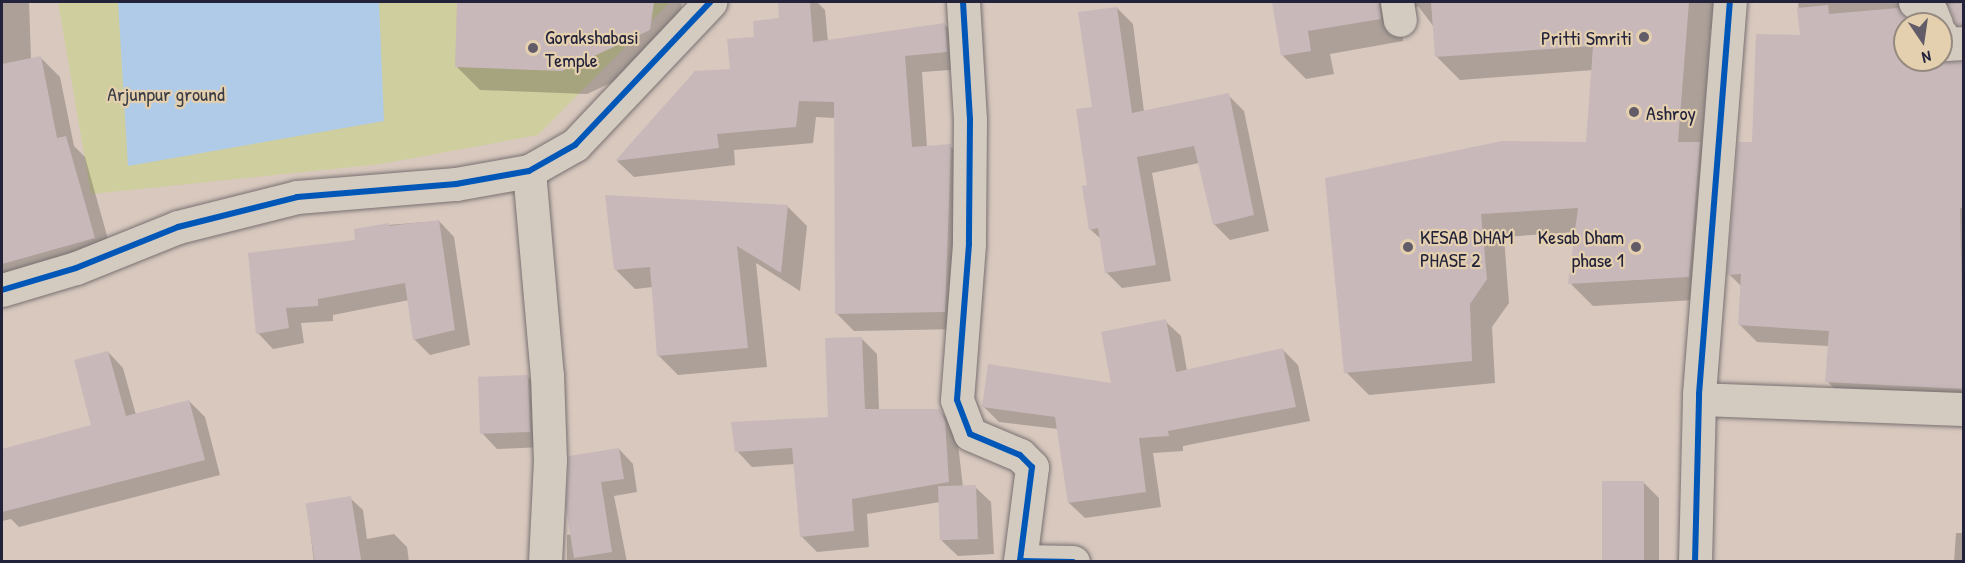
<!DOCTYPE html>
<html>
<head>
<meta charset="utf-8">
<style>
  body { margin:0 }
  #map { position:relative; width:1965px; height:563px; overflow:hidden; background:#d8c8be; font-family:"Patrick Hand",sans-serif }
  div>[style] { position:absolute }
  [style*='--x'] { left:calc(var(--x)*1px); top:calc(var(--y)*1px); width:calc(var(--w)*1px); rotate:calc(var(--a)*1deg) }
  .green>* { inset:0; background:#cfce9f }
  .water>* { inset:0; background:#b0cbe7 }
  .shadow>* { inset:0; background:#0003 }
  .building>* { inset:0; background:#c8b8ba; transform-origin:0 0 }
  .roads { filter:drop-shadow(0 0 2px #787172) drop-shadow(0 0 2px #787172) }
  .minor>* { height:33px; margin:-16.5px; padding:0 16.5px; transform-origin:16.5px; border-radius:16.5px; background:#d3cbc0 }
  .cycleway>* { height:6px; margin:-3px; padding:0 3px; transform-origin:3px; border-radius:3px; background:#0057b8 }
  .dots>* { width:16px; height:16px; translate:-50% -50%; box-sizing:border-box; border:3px solid #e4d0ae; border-radius:50% }
  span { translate:-50% -50%; white-space:nowrap; text-align:center; line-height:1.15; -webkit-text-stroke:4.5px #e4d0ae; paint-order:stroke }
  .poi-label { font-size:20px; color:#22223b }
  .left { translate:0 -50%; text-align:left }
  .right { translate:-100% -50%; text-align:right }
  .park-label { font-size:20px; color:#3b3d46 }
  .frame { position:absolute; inset:0; border:3px solid #22223b; pointer-events:none }
  .north { position:absolute; left:1893px; top:12px; width:60px; height:60px; box-sizing:border-box; background:#e4d0ae; border:2px solid #968a80; border-radius:50%; rotate:167deg; font-size:16px; font-weight:700; line-height:24px; text-align:center; color:#22223b }
  .north::after { content:''; display:block; margin:auto; width:21px; height:27px; background:#625c69; clip-path:polygon(50% 0,100% 100%,50% 72%,0 100%) }
</style>
</head>
<body>
<div id="map">
  <div class="green">
    <div style="clip-path:polygon(58px 2px,670px 2px,538px 135px,381px 164px,91px 194px)"></div>
  </div>
  <div class="water">
    <div style="clip-path:polygon(118px 2px,379px 2px,384px 121px,128px 166px)"></div>
  </div>
  <div class="shadow">
    <div style="clip-path:polygon(2px 2px,29px 2px,31px 59px,40px 57px,60px 77px,74px 146px,85px 157px,113px 257px,2px 289px)"></div>
    <div style="clip-path:polygon(458px 2px,682px 2px,673px 54px,587px 94px,480px 90px,456px 66px)"></div>
    <div style="clip-path:polygon(779px 2px,817px 2px,825px 10px,828px 42px,945px 25px,962px 42px,964px 69px,922px 72px,927px 147px,950px 146px,968px 163px,962px 329px,854px 331px,837px 314px,835px 118px,816px 117px,813px 143px,734px 150px,735px 165px,634px 177px,617px 161px,731px 70px,756px 38px,781px 20px)"></div>
    <div style="clip-path:polygon(1273px 2px,1717px 2px,1717px 29px,1711px 29px,1702px 146px,1722px 166px,1712px 299px,1593px 306px,1570px 283px,1576px 232px,1504px 237px,1509px 303px,1492px 327px,1495px 383px,1369px 395px,1346px 372px,1327px 179px,1587px 143px,1593px 70px,1460px 80px,1437px 57px,1434px 27px,1418px 6px,1402px 18px,1403px 41px,1330px 54px,1334px 74px,1306px 79px,1283px 56px)"></div>
    <div style="clip-path:polygon(1798px 2px,1927px 2px,1914px 24px,1905px 24px,1905px 60px,1964px 63px,1964px 405px,1844px 399px,1827px 381px,1829px 346px,1757px 342px,1739px 324px,1742px 287px,1729px 274px,1754px 144px,1801px 37px)"></div>
    <div style="clip-path:polygon(1943px 2px,1964px 2px,1964px 29px,1952px 9px)"></div>
    <div style="clip-path:polygon(1117px 8px,1133px 24px,1144px 112px,1228px 95px,1244px 111px,1269px 231px,1230px 240px,1214px 224px,1199px 163px,1152px 173px,1171px 281px,1122px 288px,1106px 272px,1102px 240px,1090px 229px,1089px 186px,1093px 108px)"></div>
    <div style="clip-path:polygon(787px 206px,807px 226px,800px 291px,756px 263px,767px 367px,678px 375px,658px 355px,653px 287px,635px 289px,616px 270px)"></div>
    <div style="clip-path:polygon(439px 221px,454px 237px,470px 345px,430px 355px,414px 339px,409px 300px,333px 315px,333px 321px,301px 323px,304px 343px,273px 349px,258px 333px,357px 241px,388px 225px)"></div>
    <div style="clip-path:polygon(1165px 321px,1181px 336px,1187px 371px,1283px 350px,1298px 365px,1310px 421px,1183px 446px,1183px 451px,1153px 453px,1161px 507px,1085px 518px,1069px 503px,1058px 429px,999px 422px,983px 406px,1113px 384px)"></div>
    <div style="clip-path:polygon(861px 338px,877px 354px,879px 410px,940px 411px,956px 427px,963px 487px,975px 487px,991px 502px,994px 554px,958px 556px,942px 541px,940px 502px,867px 514px,869px 547px,817px 552px,801px 536px,795px 464px,752px 467px,737px 451px,829px 419px)"></div>
    <div style="clip-path:polygon(108px 352px,123px 368px,136px 415px,189px 401px,205px 417px,220px 475px,19px 527px,11px 519px,2px 521px,2px 450px,93px 426px)"></div>
    <div style="clip-path:polygon(528px 377px,543px 392px,545px 447px,497px 449px,482px 433px)"></div>
    <div style="clip-path:polygon(619px 449px,633px 464px,637px 492px,614px 496px,627px 562px,567px 562px,567px 535px,572px 534px)"></div>
    <div style="clip-path:polygon(1643px 482px,1659px 498px,1659px 562px,1604px 562px,1604px 483px)"></div>
    <div style="clip-path:polygon(350px 498px,363px 510px,367px 539px,394px 534px,407px 547px,409px 562px,314px 562px,307px 505px)"></div>
    <div style="clip-path:polygon(1956px 533px,1964px 533px,1964px 562px,1954px 562px)"></div>
  </div>
  <div class="building">
    <div style="clip-path:polygon(457px 2px,654px 2px,650px 30px,562px 71px,455px 67px)"></div>
    <div style="clip-path:polygon(778px 2px,810px 2px,813px 42px,945px 23px,947px 52px,905px 56px,912px 147px,951px 144px,945px 312px,835px 314px,834px 102px,799px 101px,796px 127px,717px 134px,719px 148px,615px 161px,695px 71px,730px 69px,727px 39px,754px 37px,753px 21px,779px 18px)"></div>
    <div style="clip-path:polygon(1272px 2px,1379px 2px,1381px 19px,1308px 31px,1311px 51px,1281px 56px)"></div>
    <div style="clip-path:polygon(1431px 2px,1689px 2px,1678px 142px,1700px 142px,1689px 277px,1568px 284px,1578px 208px,1481px 214px,1487px 279px,1470px 304px,1472px 361px,1344px 373px,1325px 178px,1502px 141px,1586px 142px,1593px 46px,1435px 57px)"></div>
    <div style="clip-path:polygon(1964px 3px,1964px 24px,1957px 25px,1948px 4px)"></div>
    <div style="clip-path:polygon(1828px 5px,1829px 14px,1898px 8px,1915px 24px,1905px 24px,1905px 60px,1964px 62px,1964px 207px,1960px 208px,1964px 389px,1825px 382px,1829px 331px,1738px 325px,1741px 274px,1727px 275px,1738px 142px,1752px 142px,1756px 34px,1800px 35px,1797px 8px)"></div>
    <div style="clip-path:polygon(1117px 7px,1132px 113px,1229px 93px,1254px 215px,1213px 225px,1194px 146px,1137px 157px,1156px 265px,1105px 273px,1098px 228px,1089px 230px,1082px 186px,1087px 185px,1076px 109px,1092px 107px,1078px 12px)"></div>
    <div style="clip-path:polygon(41px 56px,57px 138px,66px 136px,95px 238px,2px 264px,2px 64px)"></div>
    <div style="clip-path:polygon(605px 195px,788px 205px,781px 273px,737px 246px,748px 348px,657px 356px,650px 267px,614px 270px)"></div>
    <div style="clip-path:polygon(439px 220px,455px 330px,413px 340px,405px 283px,318px 299px,318px 306px,286px 308px,289px 328px,256px 334px,248px 253px,355px 240px,354px 229px,389px 223px,389px 226px)"></div>
    <div style="clip-path:polygon(1166px 319px,1176px 372px,1283px 348px,1296px 407px,1168px 431px,1169px 436px,1139px 438px,1146px 492px,1068px 503px,1055px 417px,982px 407px,988px 364px,1111px 383px,1101px 332px)"></div>
    <div style="clip-path:polygon(862px 337px,865px 409px,940px 409px,945px 421px,949px 482px,852px 499px,854px 531px,800px 537px,792px 448px,735px 452px,731px 422px,828px 417px,825px 338px)"></div>
    <div style="clip-path:polygon(108px 351px,126px 416px,189px 400px,205px 460px,2px 512px,2px 449px,91px 425px,74px 360px)"></div>
    <div style="left:528px;top:375px;width:57px;height:50px;rotate:88deg"></div>
    <div style="clip-path:polygon(619px 448px,624px 479px,601px 482px,612px 552px,574px 558px,566px 508px,569px 456px)"></div>
    <div style="left:1602px;top:481px;width:42px;height:80px"></div>
    <div style="left:976px;top:485px;width:54px;height:38px;rotate:88deg"></div>
    <div style="left:351px;top:496px;width:66px;height:46px;rotate:81deg"></div>
  </div>
  <div class="roads">
    <div class="minor">
      <div style="--x:963;--y:2;--w:117;--a:86.6"></div>
      <div style="--x:970;--y:119;--w:125;--a:90.5"></div>
      <div style="--x:969;--y:244;--w:156;--a:94.4"></div>
      <div style="--x:957;--y:400;--w:36;--a:69"></div>
      <div style="--x:970;--y:434;--w:54;--a:22.8"></div>
      <div style="--x:1020;--y:455;--w:17;--a:45"></div>
      <div style="--x:1032;--y:467;--w:95;--a:97.3"></div>
      <div style="--x:1020;--y:561;--w:53;--a:1.1"></div>
      <div style="--x:1397;--y:2;--w:18;--a:81"></div>
      <div style="--x:1915;--y:2;--w:19;--a:32"></div>
      <div style="--x:1931;--y:12;--w:13;--a:67"></div>
      <div style="--x:1941;--y:34;--w:11;--a:68"></div>
      <div style="--x:1945;--y:44;--w:19;--a:-3"></div>
      <div style="--x:529;--y:171;--w:205;--a:85"></div>
      <div style="--x:547;--y:375;--w:85;--a:88"></div>
      <div style="--x:550;--y:460;--w:102;--a:92.8"></div>
      <div style="--x:2;--y:290;--w:77;--a:-16.6"></div>
      <div style="--x:76;--y:268;--w:110;--a:-21.9"></div>
      <div style="--x:178;--y:227;--w:123;--a:-14.1"></div>
      <div style="--x:297;--y:197;--w:160;--a:-4.7"></div>
      <div style="--x:456;--y:184;--w:74;--a:-10.1"></div>
      <div style="--x:529;--y:171;--w:53;--a:-29.5"></div>
      <div style="--x:575;--y:145;--w:197;--a:-46.6"></div>
      <div style="--x:1699;--y:399;--w:265;--a:2.2"></div>
      <div style="--x:1695;--y:562;--w:168;--a:-88.6"></div>
      <div style="--x:1699;--y:394;--w:393;--a:-85.5"></div>
    </div>
  </div>
  <div class="cycleway">
    <div style="--x:963;--y:2;--w:117;--a:86.6"></div>
    <div style="--x:970;--y:119;--w:125;--a:90.5"></div>
    <div style="--x:969;--y:244;--w:156;--a:94.4"></div>
    <div style="--x:957;--y:400;--w:36;--a:69"></div>
    <div style="--x:970;--y:434;--w:54;--a:22.8"></div>
    <div style="--x:1020;--y:455;--w:17;--a:45"></div>
    <div style="--x:1032;--y:467;--w:95;--a:97.3"></div>
    <div style="--x:1020;--y:561;--w:53;--a:1.1"></div>
    <div style="--x:2;--y:290;--w:77;--a:-16.6"></div>
    <div style="--x:76;--y:268;--w:110;--a:-21.9"></div>
    <div style="--x:178;--y:227;--w:123;--a:-14.1"></div>
    <div style="--x:297;--y:197;--w:160;--a:-4.7"></div>
    <div style="--x:456;--y:184;--w:74;--a:-10.1"></div>
    <div style="--x:529;--y:171;--w:53;--a:-29.5"></div>
    <div style="--x:575;--y:145;--w:197;--a:-46.6"></div>
    <div style="--x:1695;--y:562;--w:168;--a:-88.6"></div>
    <div style="--x:1699;--y:394;--w:393;--a:-85.5"></div>
  </div>
  <div class="dots">
    <div style="left:1644px;top:37px;background:#625c69"></div>
    <div style="left:533px;top:48px;background:#625c69"></div>
    <div style="left:1634px;top:112px;background:#625c69"></div>
    <div style="left:1408px;top:247px;background:#625c69"></div>
    <div style="left:1636px;top:247px;background:#625c69"></div>
  </div>
  <div class="poi-label">
    <span class="left" style="left:545px;top:48px">Gorakshabasi<br>Temple</span>
    <span class="right" style="left:1632px;top:37px">Pritti Smriti</span>
    <span class="left" style="left:1646px;top:112px">Ashroy</span>
    <span class="left" style="left:1420px;top:248px">KESAB DHAM<br>PHASE 2</span>
    <span class="right" style="left:1624px;top:248px">Kesab Dham<br>phase 1</span>
  </div>
  <div class="park-label">
    <span style="left:166px;top:93px">Arjunpur ground</span>
  </div>
  <div class="frame"></div>
  <div class="north">N</div>
</div>
</body>
</html>
